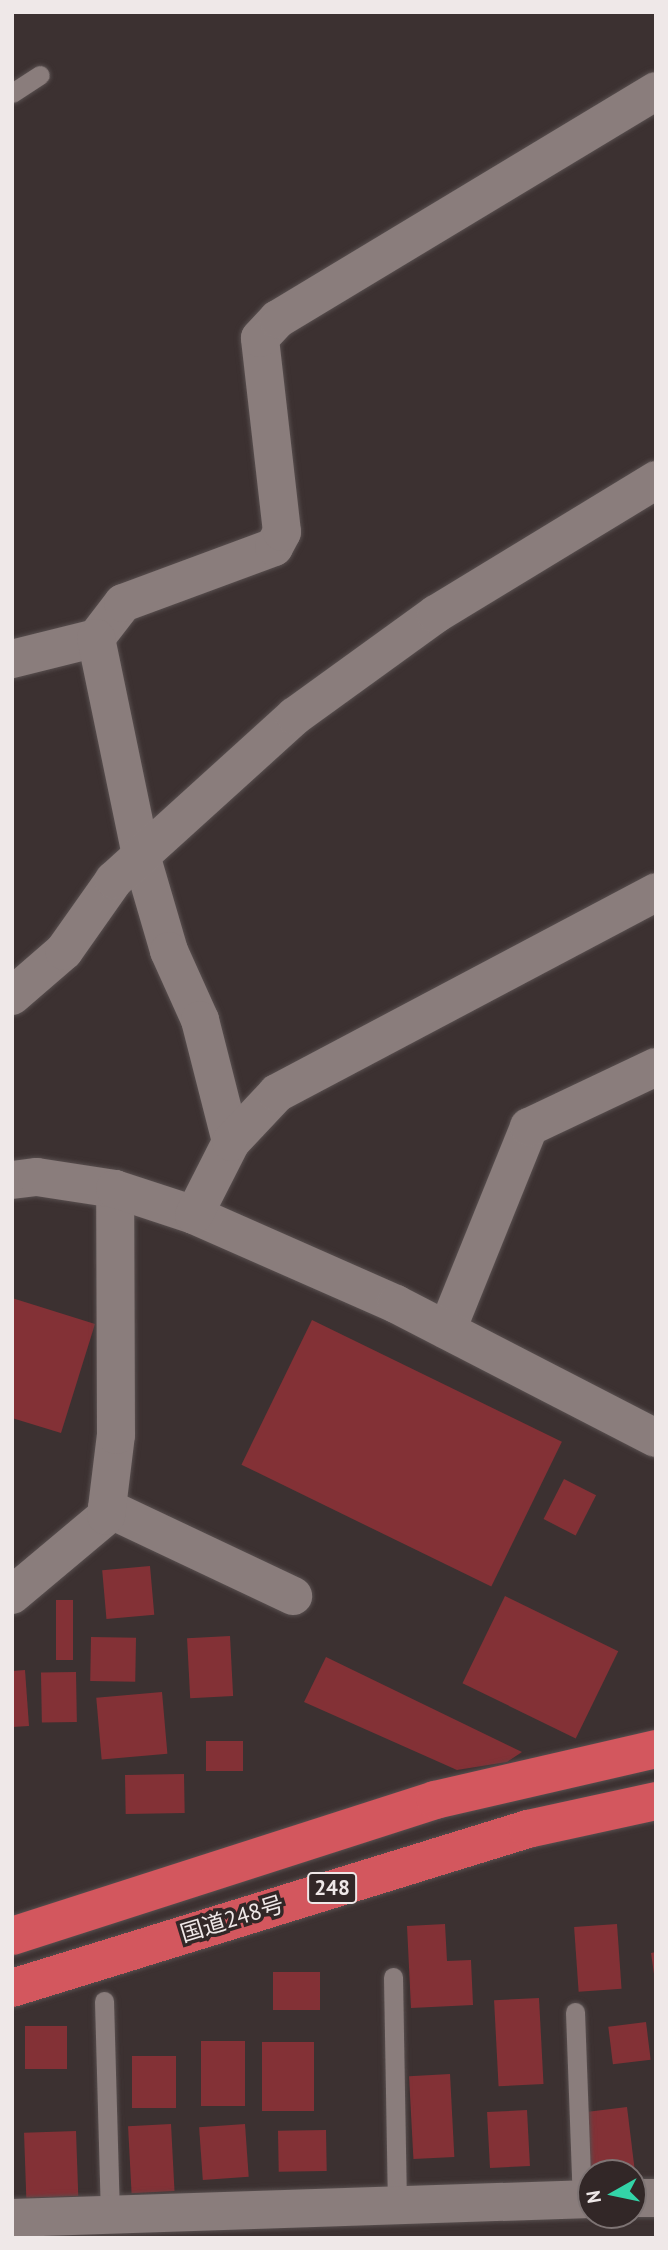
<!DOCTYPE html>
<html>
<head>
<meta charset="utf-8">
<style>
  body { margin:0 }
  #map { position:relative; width:668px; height:2250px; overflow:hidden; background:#3c3131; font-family:"PT Sans","Noto Sans JP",sans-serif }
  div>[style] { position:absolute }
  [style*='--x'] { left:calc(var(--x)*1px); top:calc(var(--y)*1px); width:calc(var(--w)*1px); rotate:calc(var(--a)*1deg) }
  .building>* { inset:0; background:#833136; transform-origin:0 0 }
  .roads { filter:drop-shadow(0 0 2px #584f4f) drop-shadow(0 0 2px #584f4f) }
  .lane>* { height:19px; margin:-9.5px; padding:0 9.5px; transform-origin:9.5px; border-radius:9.5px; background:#8a7d7c }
  .street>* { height:38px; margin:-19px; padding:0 19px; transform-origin:19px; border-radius:19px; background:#8a7d7c }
  .secondary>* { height:38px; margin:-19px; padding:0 19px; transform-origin:19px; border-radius:19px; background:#8a7d7c }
  .highway>* { height:38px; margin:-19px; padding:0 19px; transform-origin:19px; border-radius:19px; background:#d3575e }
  span { translate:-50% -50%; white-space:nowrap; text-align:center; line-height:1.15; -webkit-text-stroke:7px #322727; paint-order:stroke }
  .shield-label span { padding:2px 5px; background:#322727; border:2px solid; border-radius:5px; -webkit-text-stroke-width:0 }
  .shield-label { font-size:21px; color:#efe8e8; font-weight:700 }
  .street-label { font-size:23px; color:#efe8e8 }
  .frame { position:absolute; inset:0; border:14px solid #efe8e8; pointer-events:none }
  .north { position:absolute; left:577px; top:2159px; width:70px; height:70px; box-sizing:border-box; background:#322727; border:2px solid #7e7474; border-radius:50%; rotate:261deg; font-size:19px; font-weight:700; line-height:28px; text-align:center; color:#efe8e8 }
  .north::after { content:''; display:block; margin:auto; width:24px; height:32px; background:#33d4a8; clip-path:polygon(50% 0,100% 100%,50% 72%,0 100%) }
</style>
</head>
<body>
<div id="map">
  <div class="building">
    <div style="clip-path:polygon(12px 1298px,95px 1324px,61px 1433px,12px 1418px)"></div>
    <div style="left:312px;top:1320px;width:278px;height:161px;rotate:26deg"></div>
    <div style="left:564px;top:1479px;width:36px;height:45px;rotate:27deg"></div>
    <div style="left:150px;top:1566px;width:49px;height:48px;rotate:85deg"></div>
    <div style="left:505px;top:1596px;width:126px;height:97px;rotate:26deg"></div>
    <div style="left:56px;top:1600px;width:17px;height:60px"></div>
    <div style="left:230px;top:1636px;width:60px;height:43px;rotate:87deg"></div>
    <div style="left:91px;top:1637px;width:45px;height:44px;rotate:1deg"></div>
    <div style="clip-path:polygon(326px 1657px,522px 1752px,507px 1762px,457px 1770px,304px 1702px)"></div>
    <div style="clip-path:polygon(25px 1670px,29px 1726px,12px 1727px,12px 1671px)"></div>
    <div style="left:76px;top:1672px;width:50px;height:35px;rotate:89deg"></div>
    <div style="left:162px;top:1692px;width:62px;height:66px;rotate:85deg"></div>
    <div style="left:243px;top:1741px;width:30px;height:37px;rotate:90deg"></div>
    <div style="left:184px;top:1774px;width:39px;height:59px;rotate:89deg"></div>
    <div style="clip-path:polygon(445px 1924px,447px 1961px,471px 1960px,473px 2005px,411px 2008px,407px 1926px)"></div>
    <div style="left:617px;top:1924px;width:65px;height:43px;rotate:86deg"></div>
    <div style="clip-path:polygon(656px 1952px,656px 1974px,654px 1974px,651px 1953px)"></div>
    <div style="left:320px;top:1972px;width:38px;height:47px;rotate:90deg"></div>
    <div style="left:539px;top:1998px;width:86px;height:45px;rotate:87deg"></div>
    <div style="left:646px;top:2022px;width:38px;height:38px;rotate:83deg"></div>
    <div style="left:25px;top:2026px;width:42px;height:43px"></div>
    <div style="left:201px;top:2041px;width:44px;height:65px"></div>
    <div style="left:262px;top:2042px;width:52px;height:69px"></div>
    <div style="left:176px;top:2056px;width:52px;height:44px;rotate:90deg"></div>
    <div style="left:450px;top:2074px;width:83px;height:41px;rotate:87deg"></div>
    <div style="left:627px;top:2107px;width:66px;height:43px;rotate:83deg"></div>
    <div style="left:527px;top:2110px;width:56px;height:40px;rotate:87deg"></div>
    <div style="left:171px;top:2124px;width:67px;height:43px;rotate:87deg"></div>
    <div style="left:245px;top:2124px;width:53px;height:46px;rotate:86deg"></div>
    <div style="left:326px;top:2130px;width:41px;height:48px;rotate:89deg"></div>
    <div style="left:76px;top:2131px;width:65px;height:52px;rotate:88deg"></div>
  </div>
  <div class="roads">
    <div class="lane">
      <div style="--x:12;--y:93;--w:33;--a:-33"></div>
      <div style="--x:393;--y:1977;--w:229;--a:89"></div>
      <div style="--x:104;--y:2001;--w:214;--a:88.4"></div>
      <div style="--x:575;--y:2012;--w:188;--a:87.9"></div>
    </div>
    <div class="street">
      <div style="--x:96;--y:638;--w:44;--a:-52.4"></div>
      <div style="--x:123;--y:603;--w:161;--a:-20.3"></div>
      <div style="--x:274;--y:547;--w:17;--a:-62"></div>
      <div style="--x:282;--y:532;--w:195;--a:-96.5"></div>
      <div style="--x:260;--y:338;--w:26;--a:-47"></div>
      <div style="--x:278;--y:319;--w:441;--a:-31.1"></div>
      <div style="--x:12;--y:659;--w:87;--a:-14"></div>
      <div style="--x:96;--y:638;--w:222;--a:78.3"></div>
      <div style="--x:141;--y:855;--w:100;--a:73.7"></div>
      <div style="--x:169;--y:951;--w:76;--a:65.8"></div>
      <div style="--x:200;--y:1020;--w:126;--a:75.7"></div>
      <div style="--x:12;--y:996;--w:69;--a:-40.9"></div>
      <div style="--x:64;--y:951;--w:87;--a:-54.8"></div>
      <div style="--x:114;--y:880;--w:244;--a:-42.2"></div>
      <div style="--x:295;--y:716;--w:174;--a:-35.9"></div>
      <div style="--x:436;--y:614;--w:258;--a:-31.3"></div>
      <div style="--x:447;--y:1330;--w:219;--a:-68"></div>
      <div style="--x:529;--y:1127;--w:140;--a:-25.3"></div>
      <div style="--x:107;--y:1508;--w:206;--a:25.3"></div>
      <div style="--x:12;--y:1595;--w:123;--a:-40"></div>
      <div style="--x:106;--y:1516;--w:82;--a:-83"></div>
      <div style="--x:116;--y:1435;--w:246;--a:-90.2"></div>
      <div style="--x:633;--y:2198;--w:23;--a:0"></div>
      <div style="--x:12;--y:2218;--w:579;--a:-1.88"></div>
    </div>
    <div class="secondary">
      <div style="--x:12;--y:1180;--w:25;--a:-7"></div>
      <div style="--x:37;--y:1177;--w:79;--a:8.7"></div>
      <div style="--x:115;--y:1189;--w:83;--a:18.2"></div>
      <div style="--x:194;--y:1215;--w:221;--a:23.8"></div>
      <div style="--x:396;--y:1304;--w:292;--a:27.3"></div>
      <div style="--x:194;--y:1215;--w:82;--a:-63.1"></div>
      <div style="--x:231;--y:1142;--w:67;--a:-46.8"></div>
      <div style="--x:277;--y:1093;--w:429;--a:-27.9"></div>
    </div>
    <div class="highway">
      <div style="--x:12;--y:1936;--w:444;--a:-17.8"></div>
      <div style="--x:435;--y:1800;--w:227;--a:-13"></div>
      <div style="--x:12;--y:1988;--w:540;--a:-17.13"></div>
      <div style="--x:528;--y:1829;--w:131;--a:-12.3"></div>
    </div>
  </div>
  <div class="shield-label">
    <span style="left:332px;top:1888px">248</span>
  </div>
  <div class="street-label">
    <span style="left:232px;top:1919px;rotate:-17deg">国道248号</span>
  </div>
  <div class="frame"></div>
  <div class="north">N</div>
</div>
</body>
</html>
